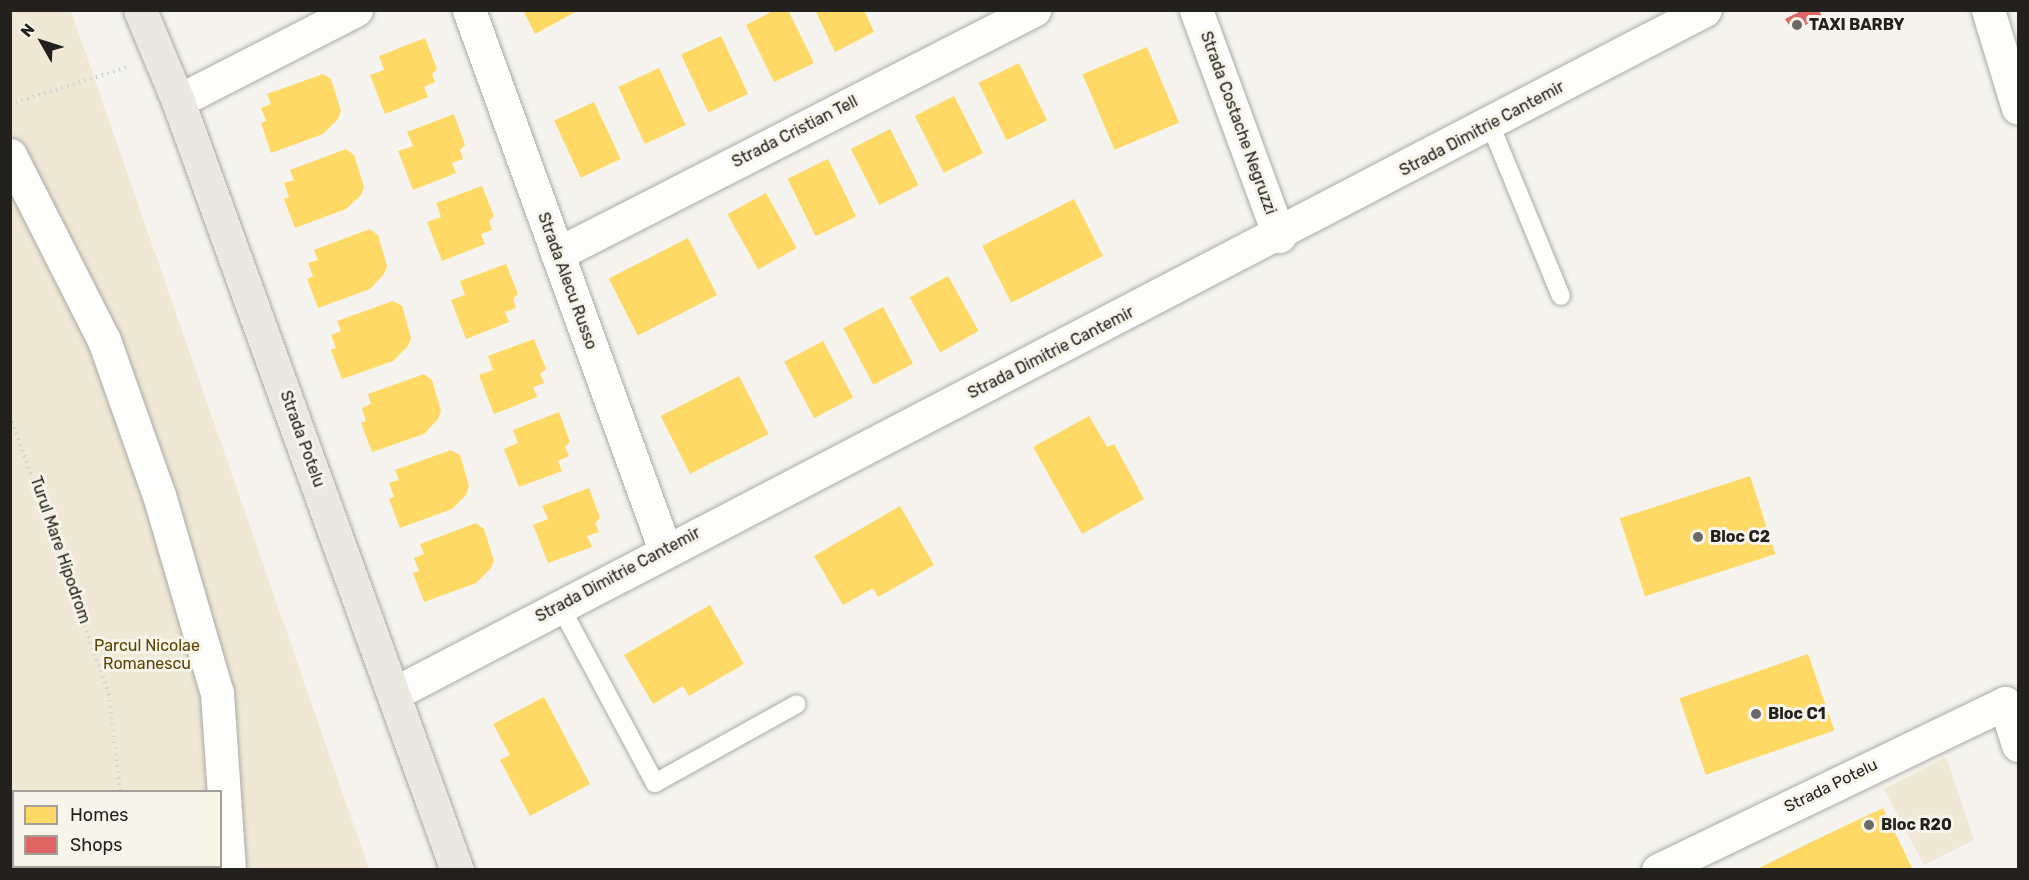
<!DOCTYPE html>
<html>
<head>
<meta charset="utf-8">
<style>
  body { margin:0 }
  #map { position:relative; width:2029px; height:880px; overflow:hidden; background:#f4f3ed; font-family:Rubik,sans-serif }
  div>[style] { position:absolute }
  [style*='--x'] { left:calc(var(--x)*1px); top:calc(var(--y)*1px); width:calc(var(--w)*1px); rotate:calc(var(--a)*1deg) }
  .green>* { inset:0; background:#eee8d5 }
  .homes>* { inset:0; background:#ffd966; transform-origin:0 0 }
  .shops>* { inset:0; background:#e06666 }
  .path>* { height:4px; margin-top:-2px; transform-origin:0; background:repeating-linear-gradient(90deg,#d4d4d1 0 1.5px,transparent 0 6px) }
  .roads { filter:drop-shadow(0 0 2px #aaa9a5) drop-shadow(0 0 2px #aaa9a5) }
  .lane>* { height:18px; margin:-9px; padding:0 9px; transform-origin:9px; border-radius:9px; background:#fdfdfc }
  .street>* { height:33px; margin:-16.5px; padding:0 16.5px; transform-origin:16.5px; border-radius:16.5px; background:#fdfdfc }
  .primary>* { height:33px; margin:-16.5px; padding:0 16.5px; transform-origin:16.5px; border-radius:16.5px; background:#ebe8e1 }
  .dots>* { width:16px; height:16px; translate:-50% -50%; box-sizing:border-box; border:3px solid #f7f4ea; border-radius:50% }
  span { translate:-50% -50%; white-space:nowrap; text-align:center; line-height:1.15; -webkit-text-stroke:6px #f7f4ea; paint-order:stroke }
  .poi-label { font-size:16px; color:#22211d; font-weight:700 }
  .left { translate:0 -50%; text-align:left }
  .street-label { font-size:16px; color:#22211d }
  .park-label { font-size:16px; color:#574400 }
  .frame { position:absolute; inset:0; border:12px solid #22211d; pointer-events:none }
  .legend { position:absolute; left:12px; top:790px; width:210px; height:78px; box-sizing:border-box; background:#f7f4ea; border:2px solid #a2a098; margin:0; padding:8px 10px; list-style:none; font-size:18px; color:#22211d }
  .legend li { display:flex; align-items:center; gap:12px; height:30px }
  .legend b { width:30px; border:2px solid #a2a098 }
  .north { position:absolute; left:12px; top:12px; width:60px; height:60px; -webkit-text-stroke:4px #f7f4ea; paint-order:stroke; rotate:309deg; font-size:16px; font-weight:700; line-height:24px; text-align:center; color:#22211d }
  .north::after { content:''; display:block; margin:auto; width:21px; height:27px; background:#22211d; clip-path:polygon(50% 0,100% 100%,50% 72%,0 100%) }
</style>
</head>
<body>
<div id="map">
  <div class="green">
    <div style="clip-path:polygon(evenodd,10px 11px,71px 11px,369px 869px,11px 869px,10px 11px,14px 792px,220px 792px,220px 866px,14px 866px,14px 792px)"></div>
    <div style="clip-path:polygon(1946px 757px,1974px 840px,1924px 865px,1884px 789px)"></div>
  </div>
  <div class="homes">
    <div style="clip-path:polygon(523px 10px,579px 10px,535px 34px)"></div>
    <div style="clip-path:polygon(775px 10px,788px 10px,814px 63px,774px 82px,746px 25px)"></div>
    <div style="clip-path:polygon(815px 10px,864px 10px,874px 32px,835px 52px)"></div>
    <div style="left:721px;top:36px;width:64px;height:44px;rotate:65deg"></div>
    <div style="clip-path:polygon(425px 38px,437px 69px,432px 74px,435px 82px,424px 87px,428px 97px,385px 114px,370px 75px,384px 70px,379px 56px)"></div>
    <div style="left:1147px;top:47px;width:82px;height:70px;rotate:67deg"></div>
    <div style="left:1019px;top:63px;width:64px;height:45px;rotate:64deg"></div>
    <div style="left:659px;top:68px;width:63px;height:45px;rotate:65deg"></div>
    <div style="clip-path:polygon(323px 74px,331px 79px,341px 111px,338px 119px,323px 134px,271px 153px,261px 123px,266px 121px,261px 108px,271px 104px,267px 94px)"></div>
    <div style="left:954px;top:96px;width:64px;height:44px;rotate:63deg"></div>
    <div style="left:594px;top:102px;width:63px;height:44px;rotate:65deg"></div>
    <div style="clip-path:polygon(454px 114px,465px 145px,460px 150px,463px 159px,452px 163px,456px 173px,413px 190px,398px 151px,413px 146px,407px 132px)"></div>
    <div style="left:890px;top:129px;width:63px;height:44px;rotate:63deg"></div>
    <div style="clip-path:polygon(346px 149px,354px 155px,364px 187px,361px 195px,346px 209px,295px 228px,284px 199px,289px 197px,284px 183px,294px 180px,290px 170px)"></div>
    <div style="left:828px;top:159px;width:64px;height:45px;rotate:64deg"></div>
    <div style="clip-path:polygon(482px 186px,494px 216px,489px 221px,492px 230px,481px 234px,485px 244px,442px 261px,427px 222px,441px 217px,436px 203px)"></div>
    <div style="left:766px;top:193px;width:63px;height:44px;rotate:61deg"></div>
    <div style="left:1074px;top:199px;width:64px;height:103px;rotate:63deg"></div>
    <div style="clip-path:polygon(370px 229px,378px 235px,387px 266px,384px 274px,370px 289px,318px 308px,307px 279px,313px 276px,308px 263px,318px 260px,314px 250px)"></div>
    <div style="left:688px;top:238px;width:64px;height:89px;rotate:63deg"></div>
    <div style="clip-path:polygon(506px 264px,518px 294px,513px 299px,516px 308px,505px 312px,509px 322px,466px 339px,451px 300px,465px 295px,460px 281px)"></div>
    <div style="left:948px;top:276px;width:63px;height:44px;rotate:61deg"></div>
    <div style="clip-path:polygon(393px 301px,402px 306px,411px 338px,408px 346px,393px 361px,342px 379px,331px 350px,336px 348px,331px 335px,341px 331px,337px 321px)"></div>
    <div style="left:883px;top:307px;width:64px;height:45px;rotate:62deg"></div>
    <div style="clip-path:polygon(534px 339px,546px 369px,540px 374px,544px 383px,533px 387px,537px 397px,494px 414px,479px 375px,493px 370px,488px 356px)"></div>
    <div style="left:823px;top:341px;width:64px;height:44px;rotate:62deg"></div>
    <div style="clip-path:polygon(424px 374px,432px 380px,441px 411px,438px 419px,424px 434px,372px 452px,361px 423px,366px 421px,362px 408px,371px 404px,368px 394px)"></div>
    <div style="left:739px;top:376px;width:65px;height:88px;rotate:63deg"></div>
    <div style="clip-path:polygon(559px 412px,570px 442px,565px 447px,569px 456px,558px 461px,562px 471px,519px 487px,504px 449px,518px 443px,513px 430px)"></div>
    <div style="clip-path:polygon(1089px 416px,1107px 447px,1114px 444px,1144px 499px,1082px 534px,1033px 447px)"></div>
    <div style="clip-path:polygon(451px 450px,460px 455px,469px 486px,466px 495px,452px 509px,400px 528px,389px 499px,394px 497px,389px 483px,399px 480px,395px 470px)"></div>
    <div style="left:1750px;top:476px;width:82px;height:137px;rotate:72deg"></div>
    <div style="clip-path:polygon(589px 488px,600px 518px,595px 523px,599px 532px,587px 536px,592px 547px,548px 563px,533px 525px,548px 519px,542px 506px)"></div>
    <div style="clip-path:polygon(900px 506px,934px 565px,878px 597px,873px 588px,843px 605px,814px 556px)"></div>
    <div style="clip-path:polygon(476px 523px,484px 529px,494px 561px,491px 568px,476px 583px,424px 602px,413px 573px,419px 571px,414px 558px,424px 554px,420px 544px)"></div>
    <div style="clip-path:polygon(710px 605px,744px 664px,689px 696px,683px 686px,653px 704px,624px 655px)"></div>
    <div style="left:1808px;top:654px;width:81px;height:136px;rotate:71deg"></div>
    <div style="clip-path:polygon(544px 697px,590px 784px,530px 816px,500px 760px,510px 755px,493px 724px)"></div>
    <div style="clip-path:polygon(1883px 808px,1913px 870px,1755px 870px,1809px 843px)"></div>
  </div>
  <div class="shops">
    <div style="clip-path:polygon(1803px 10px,1819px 10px,1822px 17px,1793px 31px,1785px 19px)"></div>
  </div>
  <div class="path">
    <div style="--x:10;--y:104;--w:124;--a:-17.4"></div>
    <div style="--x:10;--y:416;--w:295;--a:70.4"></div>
    <div style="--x:109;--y:694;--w:99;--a:83.6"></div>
    <div style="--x:128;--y:866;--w:4;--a:90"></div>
  </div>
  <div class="roads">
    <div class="lane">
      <div style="--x:1490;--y:124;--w:186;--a:67.6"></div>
      <div style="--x:560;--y:606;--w:201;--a:61.8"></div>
      <div style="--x:655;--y:783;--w:162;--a:-29.1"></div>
    </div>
    <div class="street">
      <div style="--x:469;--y:10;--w:574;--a:70.05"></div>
      <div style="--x:1196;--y:10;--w:241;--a:69.8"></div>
      <div style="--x:1988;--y:10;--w:102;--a:73"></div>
      <div style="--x:178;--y:101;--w:200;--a:-27.1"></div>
      <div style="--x:10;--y:155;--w:208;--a:63.1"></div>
      <div style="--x:104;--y:340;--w:164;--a:70.5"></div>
      <div style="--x:159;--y:495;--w:206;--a:73.7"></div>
      <div style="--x:217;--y:693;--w:177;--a:86.1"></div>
      <div style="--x:557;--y:254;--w:536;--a:-27.09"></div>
      <div style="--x:395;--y:693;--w:1477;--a:-27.54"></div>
      <div style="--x:1658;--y:870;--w:385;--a:-25.7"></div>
      <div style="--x:2005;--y:703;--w:44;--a:72.8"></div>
    </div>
    <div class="primary">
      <div style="--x:140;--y:10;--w:99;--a:67.3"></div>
      <div style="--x:178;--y:101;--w:818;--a:70.06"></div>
    </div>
  </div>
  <div class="dots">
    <div style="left:1797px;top:25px;background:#6c6a66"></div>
    <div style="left:1698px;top:537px;background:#6c6a66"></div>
    <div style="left:1756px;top:714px;background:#6c6a66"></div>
    <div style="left:1869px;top:825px;background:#6c6a66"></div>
  </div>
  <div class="poi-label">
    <span class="left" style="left:1809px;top:25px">TAXI BARBY</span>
    <span class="left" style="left:1710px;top:537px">Bloc C2</span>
    <span class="left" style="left:1768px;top:714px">Bloc C1</span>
    <span class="left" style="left:1881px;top:825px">Bloc R20</span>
  </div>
  <div class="street-label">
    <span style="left:1238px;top:123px;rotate:70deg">Strada Costache Negruzzi</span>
    <span style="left:1482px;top:129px;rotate:-28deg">Strada Dimitrie Cantemir</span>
    <span style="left:795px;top:132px;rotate:-27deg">Strada Cristian Tell</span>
    <span style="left:567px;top:281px;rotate:70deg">Strada Alecu Russo</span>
    <span style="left:1051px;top:353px;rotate:-27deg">Strada Dimitrie Cantemir</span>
    <span style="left:302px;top:439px;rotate:70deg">Strada Potelu</span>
    <span style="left:60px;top:550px;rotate:71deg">Turul Mare Hipodrom</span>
    <span style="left:618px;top:575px;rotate:-28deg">Strada Dimitrie Cantemir</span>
    <span style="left:1831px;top:786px;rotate:-26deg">Strada Potelu</span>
  </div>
  <div class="park-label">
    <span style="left:147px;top:655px">Parcul Nicolae<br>Romanescu</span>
  </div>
  <div class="frame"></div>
  <ul class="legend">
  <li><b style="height:16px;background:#ffd966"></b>Homes</li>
  <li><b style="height:16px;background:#e06666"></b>Shops</li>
  </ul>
  <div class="north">N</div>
</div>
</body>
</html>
